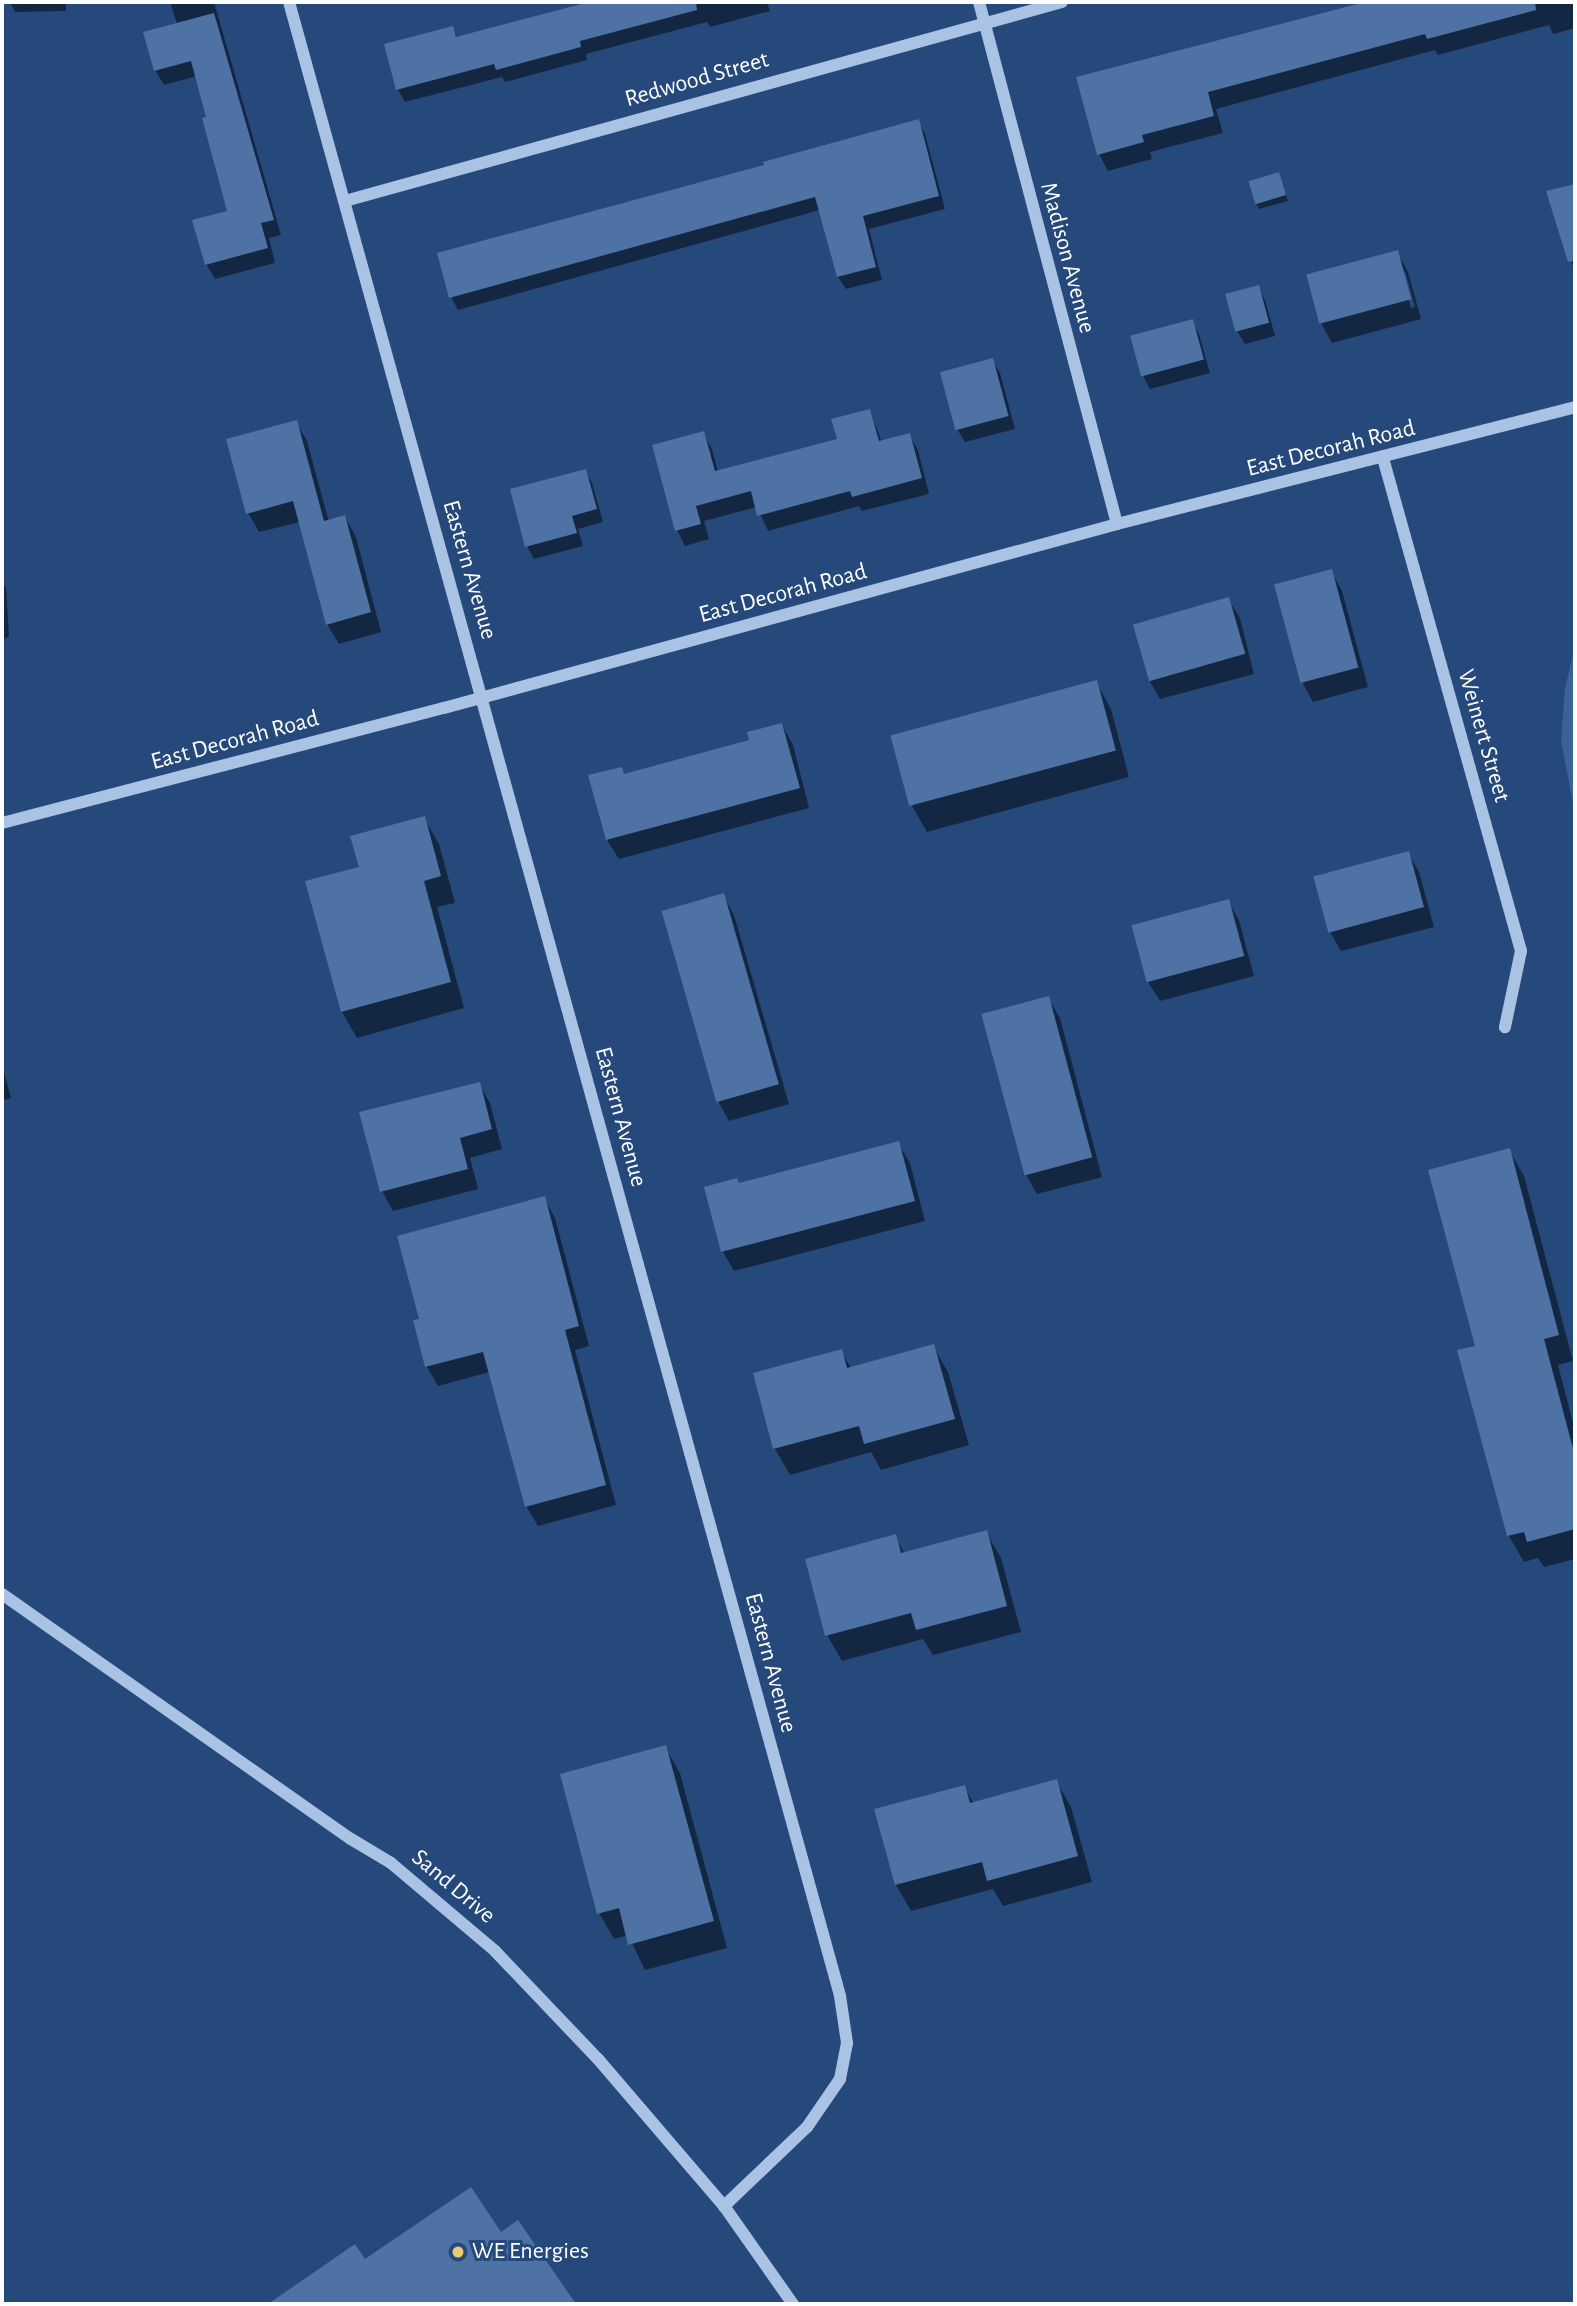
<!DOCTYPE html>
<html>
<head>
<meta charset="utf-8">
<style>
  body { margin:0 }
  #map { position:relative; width:1577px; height:2306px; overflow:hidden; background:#26497c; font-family:"Alegreya Sans",sans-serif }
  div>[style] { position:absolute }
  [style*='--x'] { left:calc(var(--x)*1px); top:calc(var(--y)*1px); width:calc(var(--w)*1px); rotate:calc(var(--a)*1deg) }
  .green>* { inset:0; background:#3a6299 }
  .shadow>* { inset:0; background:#0007 }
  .building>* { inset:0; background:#4e72a4; transform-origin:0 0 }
  .minor>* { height:12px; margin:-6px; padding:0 6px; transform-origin:6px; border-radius:6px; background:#aac3e4 }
  .dots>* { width:19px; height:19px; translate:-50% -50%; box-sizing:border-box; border:4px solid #26497c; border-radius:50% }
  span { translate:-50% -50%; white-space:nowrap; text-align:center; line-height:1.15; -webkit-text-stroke:6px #26497c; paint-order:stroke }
  .street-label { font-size:24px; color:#fff }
  .poi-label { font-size:24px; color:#fff }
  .left { translate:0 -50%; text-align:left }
  .frame { position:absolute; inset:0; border:4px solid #fff; pointer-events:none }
</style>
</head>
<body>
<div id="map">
  <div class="green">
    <div style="clip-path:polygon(1575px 647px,1575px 813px,1561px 741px,1565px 688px)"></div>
  </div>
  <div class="shadow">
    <div style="clip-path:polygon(10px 2px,66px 2px,66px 11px,15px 12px)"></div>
    <div style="clip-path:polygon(170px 2px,214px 2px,281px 235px,269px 238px,275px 263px,215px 279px,206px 264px,229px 212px,197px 76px,164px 85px,155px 70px,177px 24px)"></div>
    <div style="clip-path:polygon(596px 2px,767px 2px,770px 11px,710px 27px,707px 22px,586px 54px,587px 60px,505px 82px,502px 77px,405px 102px,398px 90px,386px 45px,452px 28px,458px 39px)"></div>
    <div style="clip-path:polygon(1371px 2px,1575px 2px,1575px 28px,1553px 34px,1549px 25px,1438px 55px,1435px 50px,1216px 109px,1223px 133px,1150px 152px,1152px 159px,1108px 171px,1099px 154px,1078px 78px)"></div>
    <div style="clip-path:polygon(918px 121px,925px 134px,945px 209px,869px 229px,882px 280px,846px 289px,838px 277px,820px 210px,458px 310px,451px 297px,766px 166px)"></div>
    <div style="clip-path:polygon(1278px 174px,1288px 201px,1259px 209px,1256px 203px)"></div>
    <div style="clip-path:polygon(1575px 186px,1575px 272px,1548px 193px)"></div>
    <div style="clip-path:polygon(evenodd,1397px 252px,1408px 272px,1421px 319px,1332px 343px,1321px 323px,1397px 252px,1401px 271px,1405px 271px,1415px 307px,1411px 308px,1401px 271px)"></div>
    <div style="clip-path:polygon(1258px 287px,1265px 300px,1275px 336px,1245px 344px,1237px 331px)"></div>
    <div style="clip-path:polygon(1192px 321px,1199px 334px,1210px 373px,1150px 389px,1143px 376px)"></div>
    <div style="clip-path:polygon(992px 360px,1000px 373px,1015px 429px,965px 442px,957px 429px)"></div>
    <div style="clip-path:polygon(870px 411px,882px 442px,909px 435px,918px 450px,929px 494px,862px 511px,859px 506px,768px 531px,757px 507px,704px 521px,709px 539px,685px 546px,677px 530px,703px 433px,712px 449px,718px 472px,839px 440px)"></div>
    <div style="clip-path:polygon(296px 422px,307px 441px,329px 522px,345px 517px,356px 537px,381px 632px,339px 644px,327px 624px,300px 522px,259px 532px,248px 513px)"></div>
    <div style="clip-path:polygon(585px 471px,592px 483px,603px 522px,578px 529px,583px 546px,534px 559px,527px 546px,512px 490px)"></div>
    <div style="clip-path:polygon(1331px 571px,1342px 591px,1368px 687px,1313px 702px,1302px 682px)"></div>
    <div style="clip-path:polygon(2px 582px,6px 588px,9px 636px,2px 641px)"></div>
    <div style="clip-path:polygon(1228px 599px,1240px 618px,1254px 674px,1160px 699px,1149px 680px,1134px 624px)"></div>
    <div style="clip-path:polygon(1096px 682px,1111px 709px,1129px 777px,927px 832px,912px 806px)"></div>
    <div style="clip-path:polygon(782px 725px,793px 745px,809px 808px,619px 859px,607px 840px,621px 769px,625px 775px,751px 742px)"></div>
    <div style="clip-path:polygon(424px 818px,439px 844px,455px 903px,437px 907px,464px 1008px,357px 1038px,342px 1012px,361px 868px)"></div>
    <div style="clip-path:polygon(1408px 853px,1419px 872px,1434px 927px,1341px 951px,1330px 932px,1315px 877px)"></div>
    <div style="clip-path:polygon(723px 895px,734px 915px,789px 1104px,729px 1121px,718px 1101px)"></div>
    <div style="clip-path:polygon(1228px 901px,1239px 920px,1254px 976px,1160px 1001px,1148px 982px)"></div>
    <div style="clip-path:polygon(1048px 998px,1060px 1018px,1102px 1177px,1037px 1194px,1026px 1175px,983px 1016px)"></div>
    <div style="clip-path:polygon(2px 1065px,11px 1098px,2px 1101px)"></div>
    <div style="clip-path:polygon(479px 1084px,490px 1103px,502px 1149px,470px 1158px,478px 1189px,393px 1211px,382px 1191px)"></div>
    <div style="clip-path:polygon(898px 1143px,910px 1163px,925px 1221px,734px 1271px,723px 1252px,706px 1189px,739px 1185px)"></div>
    <div style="clip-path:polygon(1509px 1150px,1524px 1176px,1573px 1361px,1558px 1365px,1575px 1431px,1575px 1559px,1544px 1567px,1538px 1558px,1524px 1562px,1509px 1536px,1459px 1352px,1477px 1347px)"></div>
    <div style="clip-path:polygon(544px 1198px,555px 1218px,589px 1346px,575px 1350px,616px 1505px,538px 1526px,526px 1506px,490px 1372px,438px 1386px,427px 1367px,415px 1322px,421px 1320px)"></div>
    <div style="clip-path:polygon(933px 1346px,948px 1372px,969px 1445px,881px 1470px,871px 1452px,790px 1475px,775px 1449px,755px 1374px,841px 1351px,851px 1368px)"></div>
    <div style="clip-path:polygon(986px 1532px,1001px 1558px,1021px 1632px,933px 1655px,923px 1639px,842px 1661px,827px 1635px,895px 1537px,905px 1554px)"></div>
    <div style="clip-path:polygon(665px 1747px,680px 1773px,727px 1948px,645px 1970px,628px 1935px,614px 1939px,599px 1913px)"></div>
    <div style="clip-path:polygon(1056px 1781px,1071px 1807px,1092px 1882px,1003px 1906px,993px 1889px,911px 1911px,896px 1885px,964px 1787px,974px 1804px)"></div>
    <div style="clip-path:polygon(518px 2222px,574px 2304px,271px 2304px,355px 2247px,365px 2261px,501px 2234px)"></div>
  </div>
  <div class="building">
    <div style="clip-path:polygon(589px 2px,696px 2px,697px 10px,580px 41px,581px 47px,496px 70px,494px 64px,396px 90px,384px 44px,453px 26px,456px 37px)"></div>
    <div style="clip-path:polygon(1365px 2px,1535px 2px,1536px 10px,1427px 39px,1425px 34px,1208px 92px,1214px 116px,1142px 135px,1144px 142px,1097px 155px,1076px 77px)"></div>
    <div style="clip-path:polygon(214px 13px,274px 220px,261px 223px,268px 248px,205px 265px,192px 220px,227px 211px,202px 118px,206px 117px,191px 61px,154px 71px,143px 32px)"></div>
    <div style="clip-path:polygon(919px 119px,939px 196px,863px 216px,876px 267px,837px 277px,815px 197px,449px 298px,437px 253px,764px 165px,763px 162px)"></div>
    <div style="left:1279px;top:172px;width:24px;height:32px;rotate:73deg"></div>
    <div style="clip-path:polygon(1575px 184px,1575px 261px,1568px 262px,1546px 191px)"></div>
    <div style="left:1398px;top:250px;width:51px;height:95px;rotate:75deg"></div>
    <div style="left:1259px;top:285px;width:39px;height:35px;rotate:75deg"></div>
    <div style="left:1193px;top:319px;width:42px;height:65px;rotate:75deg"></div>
    <div style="left:993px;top:358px;width:60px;height:55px;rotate:75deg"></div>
    <div style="clip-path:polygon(870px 409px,879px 441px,910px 433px,922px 478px,852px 497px,850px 491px,757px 516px,751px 491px,696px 506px,701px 524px,675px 531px,652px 445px,704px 431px,715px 471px,837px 439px,831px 419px)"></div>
    <div style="clip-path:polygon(297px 420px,324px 521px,345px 515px,371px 612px,326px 625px,293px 501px,246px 514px,226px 439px)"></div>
    <div style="clip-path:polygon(586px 469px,597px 509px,572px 516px,577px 533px,525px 547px,510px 489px)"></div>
    <div style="left:1332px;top:569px;width:102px;height:60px;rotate:75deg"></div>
    <div style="left:1229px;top:597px;width:59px;height:100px;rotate:74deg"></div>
    <div style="left:1097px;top:680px;width:73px;height:214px;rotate:75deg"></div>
    <div style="clip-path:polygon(782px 723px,800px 788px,606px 840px,588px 775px,622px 767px,624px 774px,749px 740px,747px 732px)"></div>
    <div style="clip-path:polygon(425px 816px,441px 876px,424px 881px,451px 982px,341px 1012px,305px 881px,359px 867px,350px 836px)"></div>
    <div style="left:1409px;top:851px;width:58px;height:99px;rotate:75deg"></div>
    <div style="left:724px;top:893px;width:199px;height:65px;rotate:74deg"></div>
    <div style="left:1229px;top:899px;width:59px;height:101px;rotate:75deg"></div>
    <div style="left:1049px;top:996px;width:167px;height:70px;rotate:75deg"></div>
    <div style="clip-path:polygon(480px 1082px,492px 1129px,460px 1138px,468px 1169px,380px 1192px,359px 1112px)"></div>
    <div style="clip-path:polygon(899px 1141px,915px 1201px,721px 1252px,704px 1187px,737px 1178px,739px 1183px)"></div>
    <div style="clip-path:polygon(1510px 1148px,1559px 1335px,1544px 1339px,1575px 1456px,1575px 1529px,1527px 1542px,1524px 1532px,1507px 1536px,1457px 1350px,1475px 1346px,1428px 1170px)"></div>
    <div style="clip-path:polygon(545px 1196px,579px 1326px,565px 1330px,606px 1485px,525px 1507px,483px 1352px,425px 1367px,413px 1320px,419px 1319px,397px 1236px)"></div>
    <div style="clip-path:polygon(934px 1344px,955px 1419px,864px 1444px,859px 1426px,773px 1449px,753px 1373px,842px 1349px,847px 1368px)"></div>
    <div style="clip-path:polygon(987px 1530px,1007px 1606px,916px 1630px,911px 1613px,825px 1636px,805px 1559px,896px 1534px,901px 1553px)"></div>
    <div style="clip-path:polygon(666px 1745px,714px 1921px,628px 1945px,619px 1908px,597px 1914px,560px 1774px)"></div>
    <div style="clip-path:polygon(1057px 1779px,1078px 1856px,987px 1881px,982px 1862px,895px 1885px,874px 1809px,965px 1785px,970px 1803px)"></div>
    <div style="clip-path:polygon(471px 2187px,501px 2232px,518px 2220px,576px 2304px,268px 2304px,355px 2244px,365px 2259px)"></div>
  </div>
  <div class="minor">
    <div style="--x:289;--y:2;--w:2069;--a:74.55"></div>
    <div style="--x:840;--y:1996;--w:48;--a:81.5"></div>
    <div style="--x:847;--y:2043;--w:37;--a:101"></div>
    <div style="--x:840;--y:2079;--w:58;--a:124.5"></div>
    <div style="--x:807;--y:2127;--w:115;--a:136.4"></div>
    <div style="--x:979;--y:2;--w:540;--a:75.19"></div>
    <div style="--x:345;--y:201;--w:744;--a:-15.51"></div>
    <div style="--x:1383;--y:458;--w:512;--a:74.36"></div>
    <div style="--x:1521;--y:951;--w:78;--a:101.9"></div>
    <div style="--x:2;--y:823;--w:457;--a:-14.6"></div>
    <div style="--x:444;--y:708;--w:698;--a:-15.29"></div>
    <div style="--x:1117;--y:524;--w:473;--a:-14.3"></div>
    <div style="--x:2;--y:1594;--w:426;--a:35.1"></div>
    <div style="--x:351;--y:1839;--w:47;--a:31"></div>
    <div style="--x:391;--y:1863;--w:136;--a:40.2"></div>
    <div style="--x:495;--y:1951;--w:149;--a:46.4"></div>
    <div style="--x:598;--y:2059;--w:194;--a:49.4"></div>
    <div style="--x:724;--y:2206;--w:120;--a:54.9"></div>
  </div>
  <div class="dots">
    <div style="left:458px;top:2252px;background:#edcc70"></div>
  </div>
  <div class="street-label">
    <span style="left:697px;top:80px;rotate:-16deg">Redwood Street</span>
    <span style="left:1067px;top:258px;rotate:75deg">Madison Avenue</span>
    <span style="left:1331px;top:449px;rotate:-14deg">East Decorah Road</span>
    <span style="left:469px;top:570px;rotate:74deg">Eastern Avenue</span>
    <span style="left:783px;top:594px;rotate:-15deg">East Decorah Road</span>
    <span style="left:1483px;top:736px;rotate:74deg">Weinert Street</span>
    <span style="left:235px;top:741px;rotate:-15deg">East Decorah Road</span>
    <span style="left:620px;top:1117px;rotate:75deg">Eastern Avenue</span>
    <span style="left:770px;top:1663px;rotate:75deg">Eastern Avenue</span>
    <span style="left:453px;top:1887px;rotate:40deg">Sand Drive</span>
  </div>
  <div class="poi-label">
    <span class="left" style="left:472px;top:2252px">WE Energies</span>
  </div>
  <div class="frame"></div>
</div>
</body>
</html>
